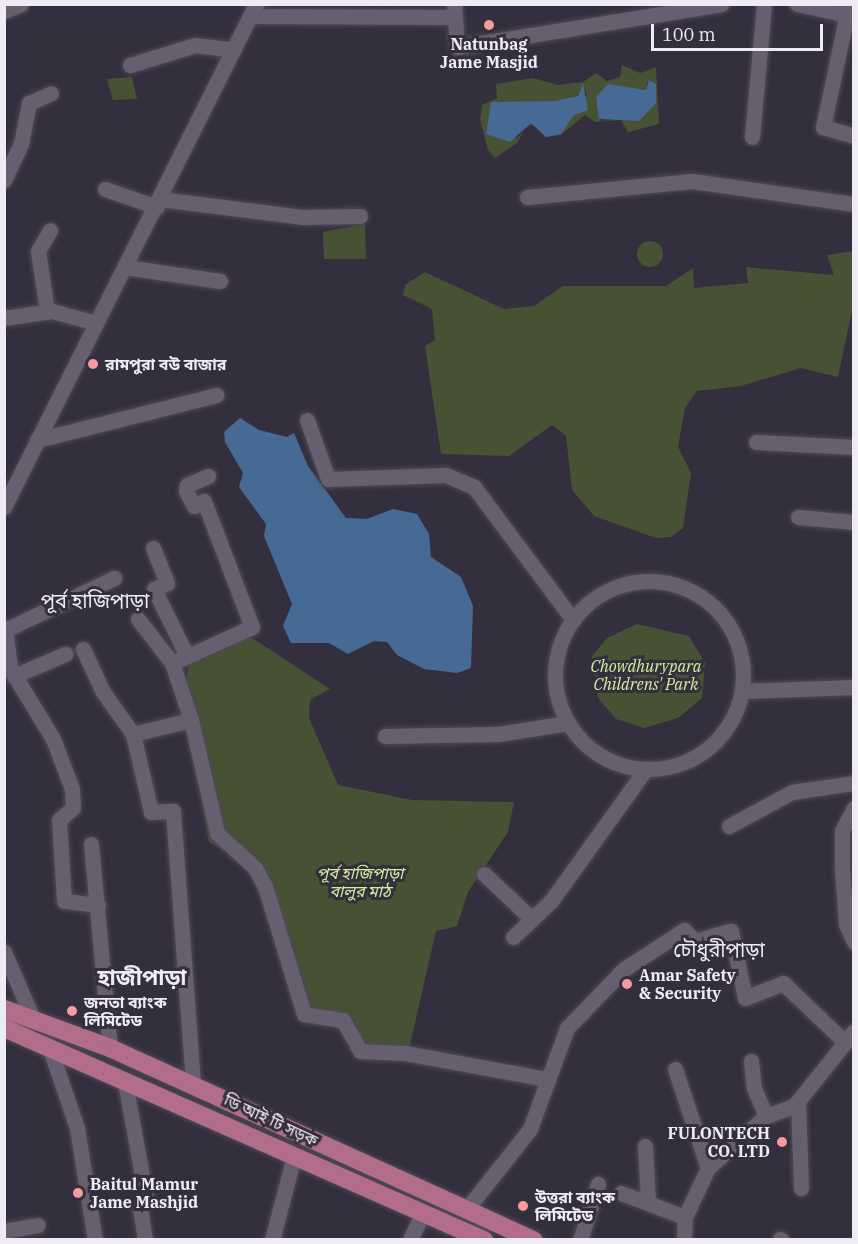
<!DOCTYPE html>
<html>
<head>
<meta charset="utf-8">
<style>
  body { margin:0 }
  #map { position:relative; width:858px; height:1244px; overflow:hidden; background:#342f3e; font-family:"IBM Plex Serif","Noto Sans Bengali",serif }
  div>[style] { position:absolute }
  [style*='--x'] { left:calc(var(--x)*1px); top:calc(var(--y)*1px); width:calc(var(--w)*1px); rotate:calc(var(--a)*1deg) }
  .green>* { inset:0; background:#475133 }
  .round { border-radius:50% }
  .water>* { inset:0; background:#476a94 }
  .roads { filter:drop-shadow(0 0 2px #4e4a56) drop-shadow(0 0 2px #4e4a56) }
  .minor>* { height:15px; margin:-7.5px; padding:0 7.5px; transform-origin:7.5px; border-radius:7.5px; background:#655f70 }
  .minor>.ring { margin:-7.5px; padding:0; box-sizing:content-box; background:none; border:15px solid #655f70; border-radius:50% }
  .major>* { height:18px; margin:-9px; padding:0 9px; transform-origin:9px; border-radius:9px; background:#b16d8a }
  .dots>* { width:16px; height:16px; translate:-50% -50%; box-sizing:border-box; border:3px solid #342f3e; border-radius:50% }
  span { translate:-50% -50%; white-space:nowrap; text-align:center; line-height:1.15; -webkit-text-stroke:6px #342f3e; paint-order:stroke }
  .poi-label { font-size:16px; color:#eeebf5; font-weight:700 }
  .left { translate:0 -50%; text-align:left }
  .right { translate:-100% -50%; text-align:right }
  .park-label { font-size:16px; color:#d4ef9e; font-style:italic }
  .street-label { font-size:16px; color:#eeebf5 }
  .quarter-label { font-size:20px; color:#eeebf5 }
  .district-label { font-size:22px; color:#eeebf5; font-weight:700 }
  .frame { position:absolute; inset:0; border:6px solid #eeebf5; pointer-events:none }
  .scale { position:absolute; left:651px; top:24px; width:172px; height:27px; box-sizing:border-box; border:3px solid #eeebf5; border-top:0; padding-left:8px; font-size:18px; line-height:21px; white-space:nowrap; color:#eeebf5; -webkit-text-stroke:4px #342f3e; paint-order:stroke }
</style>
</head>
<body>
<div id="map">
  <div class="green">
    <div style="clip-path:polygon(evenodd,622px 65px,640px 73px,656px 67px,659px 124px,628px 132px,621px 120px,595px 122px,585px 115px,561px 135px,545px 137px,538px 126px,527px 125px,517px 143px,495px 158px,488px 150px,480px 119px,482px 105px,497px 98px,496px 84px,533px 78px,558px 85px,583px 82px,596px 73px,607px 81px,620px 77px,622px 65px,648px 81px,656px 103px,633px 118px,600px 121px,597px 97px,623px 87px,646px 90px,648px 81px,622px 65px,583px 86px,587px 95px,561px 131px,531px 123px,517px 138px,495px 135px,496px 103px,554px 101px,578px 96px,583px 86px)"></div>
    <div style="clip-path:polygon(132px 77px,137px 99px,113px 100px,107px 79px)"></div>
    <div style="clip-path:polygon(365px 224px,366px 259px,324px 259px,323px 232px)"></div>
    <div class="round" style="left:637px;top:241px;width:26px;height:26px"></div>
    <div style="clip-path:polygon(853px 251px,853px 306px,838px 377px,801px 368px,741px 386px,697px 391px,685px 408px,678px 447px,691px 473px,683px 528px,671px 537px,656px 538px,594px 516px,572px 490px,566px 436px,552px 425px,509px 456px,441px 454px,425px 346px,435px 340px,432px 309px,403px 295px,405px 285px,425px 272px,504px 309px,534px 306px,563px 286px,666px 286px,693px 268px,694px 288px,748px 283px,746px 267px,834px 275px,827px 255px)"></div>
    <div style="clip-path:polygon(637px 624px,689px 636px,705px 663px,702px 698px,678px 718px,644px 728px,616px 719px,598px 698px,592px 656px,607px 638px)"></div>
    <div style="clip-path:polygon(246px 634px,330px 689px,310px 700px,309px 718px,338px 785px,412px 800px,514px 802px,508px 832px,468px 892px,457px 926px,436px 931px,409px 1049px,360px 1043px,353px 1020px,299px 1004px,247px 863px,209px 842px,184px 697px,190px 654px)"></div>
  </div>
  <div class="water">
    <div style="clip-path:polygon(649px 80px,656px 84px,656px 103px,639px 121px,599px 119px,596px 97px,608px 84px,646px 90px)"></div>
    <div style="clip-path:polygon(583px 83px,588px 110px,574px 115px,561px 134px,546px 137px,531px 123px,510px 142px,486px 134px,491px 102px,554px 101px,578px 96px)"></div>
    <div style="clip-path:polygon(240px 418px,259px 430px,287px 437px,294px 433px,308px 466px,346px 518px,367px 519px,393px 509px,417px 514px,429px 534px,431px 557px,461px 577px,473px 606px,471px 668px,457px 673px,424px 669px,397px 655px,387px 642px,374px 641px,348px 654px,329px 643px,291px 643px,283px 626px,292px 604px,264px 536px,266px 524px,239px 487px,243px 473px,225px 442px,224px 432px)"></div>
  </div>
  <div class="roads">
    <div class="minor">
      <div style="--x:454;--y:4;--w:43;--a:86"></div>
      <div style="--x:457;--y:47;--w:268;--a:-9.2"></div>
      <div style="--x:797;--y:4;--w:51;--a:12.4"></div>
      <div style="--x:849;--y:4;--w:126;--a:101.9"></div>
      <div style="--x:823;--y:127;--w:32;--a:16"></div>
      <div style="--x:4;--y:11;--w:18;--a:-22"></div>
      <div style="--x:251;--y:16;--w:203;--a:0.3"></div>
      <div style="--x:130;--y:65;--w:68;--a:-17.1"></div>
      <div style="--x:195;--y:45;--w:39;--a:7"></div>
      <div style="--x:752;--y:137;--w:134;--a:-84.8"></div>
      <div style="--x:4;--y:180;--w:40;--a:-65"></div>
      <div style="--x:21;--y:144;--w:42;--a:-79"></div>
      <div style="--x:29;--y:103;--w:24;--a:-24"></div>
      <div style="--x:105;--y:189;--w:55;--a:19.1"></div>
      <div style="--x:527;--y:197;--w:166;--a:-5.5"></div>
      <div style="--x:692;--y:181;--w:164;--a:8.1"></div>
      <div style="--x:160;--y:199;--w:143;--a:7.2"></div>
      <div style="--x:302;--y:217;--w:58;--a:-1"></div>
      <div style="--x:125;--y:267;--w:96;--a:8.4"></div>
      <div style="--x:47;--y:311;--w:61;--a:-98.5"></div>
      <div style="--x:38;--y:251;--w:24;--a:-60"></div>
      <div style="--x:4;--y:318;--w:49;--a:-8.3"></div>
      <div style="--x:52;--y:311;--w:46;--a:15.3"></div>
      <div style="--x:307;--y:420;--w:63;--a:70.4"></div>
      <div style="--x:328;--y:479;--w:118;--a:-1.9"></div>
      <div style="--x:446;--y:475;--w:30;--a:23"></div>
      <div style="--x:474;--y:487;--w:166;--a:53.3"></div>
      <div style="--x:37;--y:440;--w:185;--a:-14.1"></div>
      <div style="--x:756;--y:442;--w:98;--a:2.9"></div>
      <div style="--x:4;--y:507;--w:563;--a:-63.39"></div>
      <div style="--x:798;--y:517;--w:56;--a:5.1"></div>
      <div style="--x:153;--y:548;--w:38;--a:68"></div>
      <div style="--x:167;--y:583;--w:14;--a:155"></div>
      <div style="--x:154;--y:589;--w:75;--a:63.8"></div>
      <div class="ring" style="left:555px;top:581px;width:173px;height:173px"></div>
      <div style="--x:138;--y:619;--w:56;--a:52.3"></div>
      <div style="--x:83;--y:649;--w:47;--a:65.1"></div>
      <div style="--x:103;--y:692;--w:52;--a:54.5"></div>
      <div style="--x:133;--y:734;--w:80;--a:77"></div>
      <div style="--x:151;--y:812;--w:22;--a:-3"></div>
      <div style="--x:173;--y:811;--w:275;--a:85.8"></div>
      <div style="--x:14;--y:676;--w:56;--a:-23.3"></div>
      <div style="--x:742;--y:691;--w:112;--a:-2"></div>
      <div style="--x:191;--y:720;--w:116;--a:77"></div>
      <div style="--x:217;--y:833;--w:52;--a:42.6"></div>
      <div style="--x:255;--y:868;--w:21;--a:61"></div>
      <div style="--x:265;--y:886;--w:134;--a:73.1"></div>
      <div style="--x:304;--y:1014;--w:39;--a:9"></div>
      <div style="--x:343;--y:1020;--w:35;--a:61"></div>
      <div style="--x:360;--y:1051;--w:45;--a:2.5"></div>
      <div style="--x:405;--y:1053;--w:144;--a:10.4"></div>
      <div style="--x:133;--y:734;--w:60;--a:-13.6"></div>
      <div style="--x:191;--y:720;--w:60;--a:-108.4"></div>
      <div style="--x:172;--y:663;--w:88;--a:-24.2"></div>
      <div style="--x:252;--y:627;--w:135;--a:-110.9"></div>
      <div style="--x:204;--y:501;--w:11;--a:153"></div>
      <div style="--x:194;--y:506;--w:17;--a:-118"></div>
      <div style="--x:186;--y:491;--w:6;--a:-81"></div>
      <div style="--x:187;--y:485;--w:23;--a:-23"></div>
      <div style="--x:385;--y:736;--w:113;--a:-1"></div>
      <div style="--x:498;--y:734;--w:71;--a:-8.9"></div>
      <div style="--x:854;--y:808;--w:26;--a:118"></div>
      <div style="--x:842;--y:831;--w:38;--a:90"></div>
      <div style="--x:842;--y:869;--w:55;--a:85.8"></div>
      <div style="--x:846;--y:924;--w:20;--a:66"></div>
      <div style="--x:729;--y:826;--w:72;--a:-28.4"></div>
      <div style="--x:792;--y:792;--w:63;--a:-8.3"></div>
      <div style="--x:91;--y:844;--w:205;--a:84.7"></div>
      <div style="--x:484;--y:874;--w:66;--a:43.2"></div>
      <div style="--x:98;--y:905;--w:34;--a:-173"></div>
      <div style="--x:64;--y:901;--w:81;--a:-93.5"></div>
      <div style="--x:59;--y:820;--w:18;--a:-41"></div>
      <div style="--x:73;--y:808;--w:19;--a:-93"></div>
      <div style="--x:72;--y:789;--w:53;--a:-110.8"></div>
      <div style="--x:53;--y:739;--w:83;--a:-121.2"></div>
      <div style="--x:10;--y:668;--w:38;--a:-97"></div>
      <div style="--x:5;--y:630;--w:121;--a:-25.5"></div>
      <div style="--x:513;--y:937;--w:52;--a:-43.5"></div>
      <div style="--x:551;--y:901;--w:163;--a:-54.3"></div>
      <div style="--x:4;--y:952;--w:75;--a:66.5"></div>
      <div style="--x:49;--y:1046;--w:87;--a:71.1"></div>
      <div style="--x:77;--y:1128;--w:113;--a:80.9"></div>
      <div style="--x:751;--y:1061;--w:27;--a:84"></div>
      <div style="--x:754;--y:1088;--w:30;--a:67"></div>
      <div style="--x:675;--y:1069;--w:104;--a:71.6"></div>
      <div style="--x:125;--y:1082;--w:117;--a:79.7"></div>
      <div style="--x:146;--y:1197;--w:13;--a:119"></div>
      <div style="--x:140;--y:1208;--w:32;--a:81"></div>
      <div style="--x:798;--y:1101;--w:87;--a:88"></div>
      <div style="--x:645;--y:1146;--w:56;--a:86.9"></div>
      <div style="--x:621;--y:1193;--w:68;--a:20.6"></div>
      <div style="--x:466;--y:1210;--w:103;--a:-51.7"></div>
      <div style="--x:530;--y:1129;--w:108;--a:-69.9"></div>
      <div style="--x:567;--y:1028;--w:82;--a:-46"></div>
      <div style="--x:624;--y:969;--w:72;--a:-33"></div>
      <div style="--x:684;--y:930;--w:16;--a:45"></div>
      <div style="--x:695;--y:941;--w:37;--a:-16"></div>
      <div style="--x:731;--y:931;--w:68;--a:78.2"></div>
      <div style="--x:745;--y:998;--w:41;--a:-21.5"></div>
      <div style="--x:783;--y:983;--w:86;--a:43.6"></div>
      <div style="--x:4;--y:1231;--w:34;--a:-10"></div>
      <div style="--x:780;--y:1239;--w:2;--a:27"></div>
      <div style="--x:272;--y:1240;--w:87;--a:-75.3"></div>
      <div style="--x:410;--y:1240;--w:31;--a:-65"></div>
      <div style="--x:580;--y:1240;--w:59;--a:-72.2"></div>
      <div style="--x:684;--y:1240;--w:23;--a:-88"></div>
      <div style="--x:685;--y:1217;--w:54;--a:-64.9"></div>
      <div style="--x:708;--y:1168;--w:78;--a:-41.9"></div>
      <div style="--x:766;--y:1116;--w:30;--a:-20"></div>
      <div style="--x:794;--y:1106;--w:96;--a:-51.3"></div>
    </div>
    <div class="major">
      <div style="--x:4;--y:1009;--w:113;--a:20.2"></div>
      <div style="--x:110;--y:1048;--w:465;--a:24.4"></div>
      <div style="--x:4;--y:1028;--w:525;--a:23.83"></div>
    </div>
  </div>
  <div class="dots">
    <div style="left:489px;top:25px;background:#f59b9d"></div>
    <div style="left:93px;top:364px;background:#f59b9d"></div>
    <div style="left:627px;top:984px;background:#f59b9d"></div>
    <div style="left:72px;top:1011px;background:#f59b9d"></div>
    <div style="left:782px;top:1142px;background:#f59b9d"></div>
    <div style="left:78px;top:1193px;background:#f59b9d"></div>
    <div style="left:523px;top:1206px;background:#f59b9d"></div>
  </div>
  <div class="poi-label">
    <span style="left:489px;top:53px">Natunbag<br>Jame Masjid</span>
    <span class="left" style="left:105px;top:364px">রামপুরা বউ বাজার</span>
    <span class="left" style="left:639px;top:984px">Amar Safety<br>&amp; Security</span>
    <span class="left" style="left:84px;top:1011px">জনতা ব্যাংক<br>লিমিটেড</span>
    <span class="right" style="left:770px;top:1142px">FULONTECH<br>CO. LTD</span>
    <span class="left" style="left:90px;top:1193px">Baitul Mamur<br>Jame Mashjid</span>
    <span class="left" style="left:535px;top:1206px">উত্তরা ব্যাংক<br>লিমিটেড</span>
  </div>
  <div class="park-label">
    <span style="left:646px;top:675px">Chowdhurypara<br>Childrens' Park</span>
    <span style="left:360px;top:882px">পূর্ব হাজিপাড়া<br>বালুর মাঠ</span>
  </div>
  <div class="street-label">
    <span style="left:271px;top:1120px;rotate:25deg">ডি আই টি সড়ক</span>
  </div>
  <div class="quarter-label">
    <span style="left:95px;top:600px">পূর্ব হাজিপাড়া</span>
    <span style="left:719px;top:949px">চৌধুরীপাড়া</span>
  </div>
  <div class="district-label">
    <span style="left:142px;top:977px">হাজীপাড়া</span>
  </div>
  <div class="frame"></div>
  <div class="scale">100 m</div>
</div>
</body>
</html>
